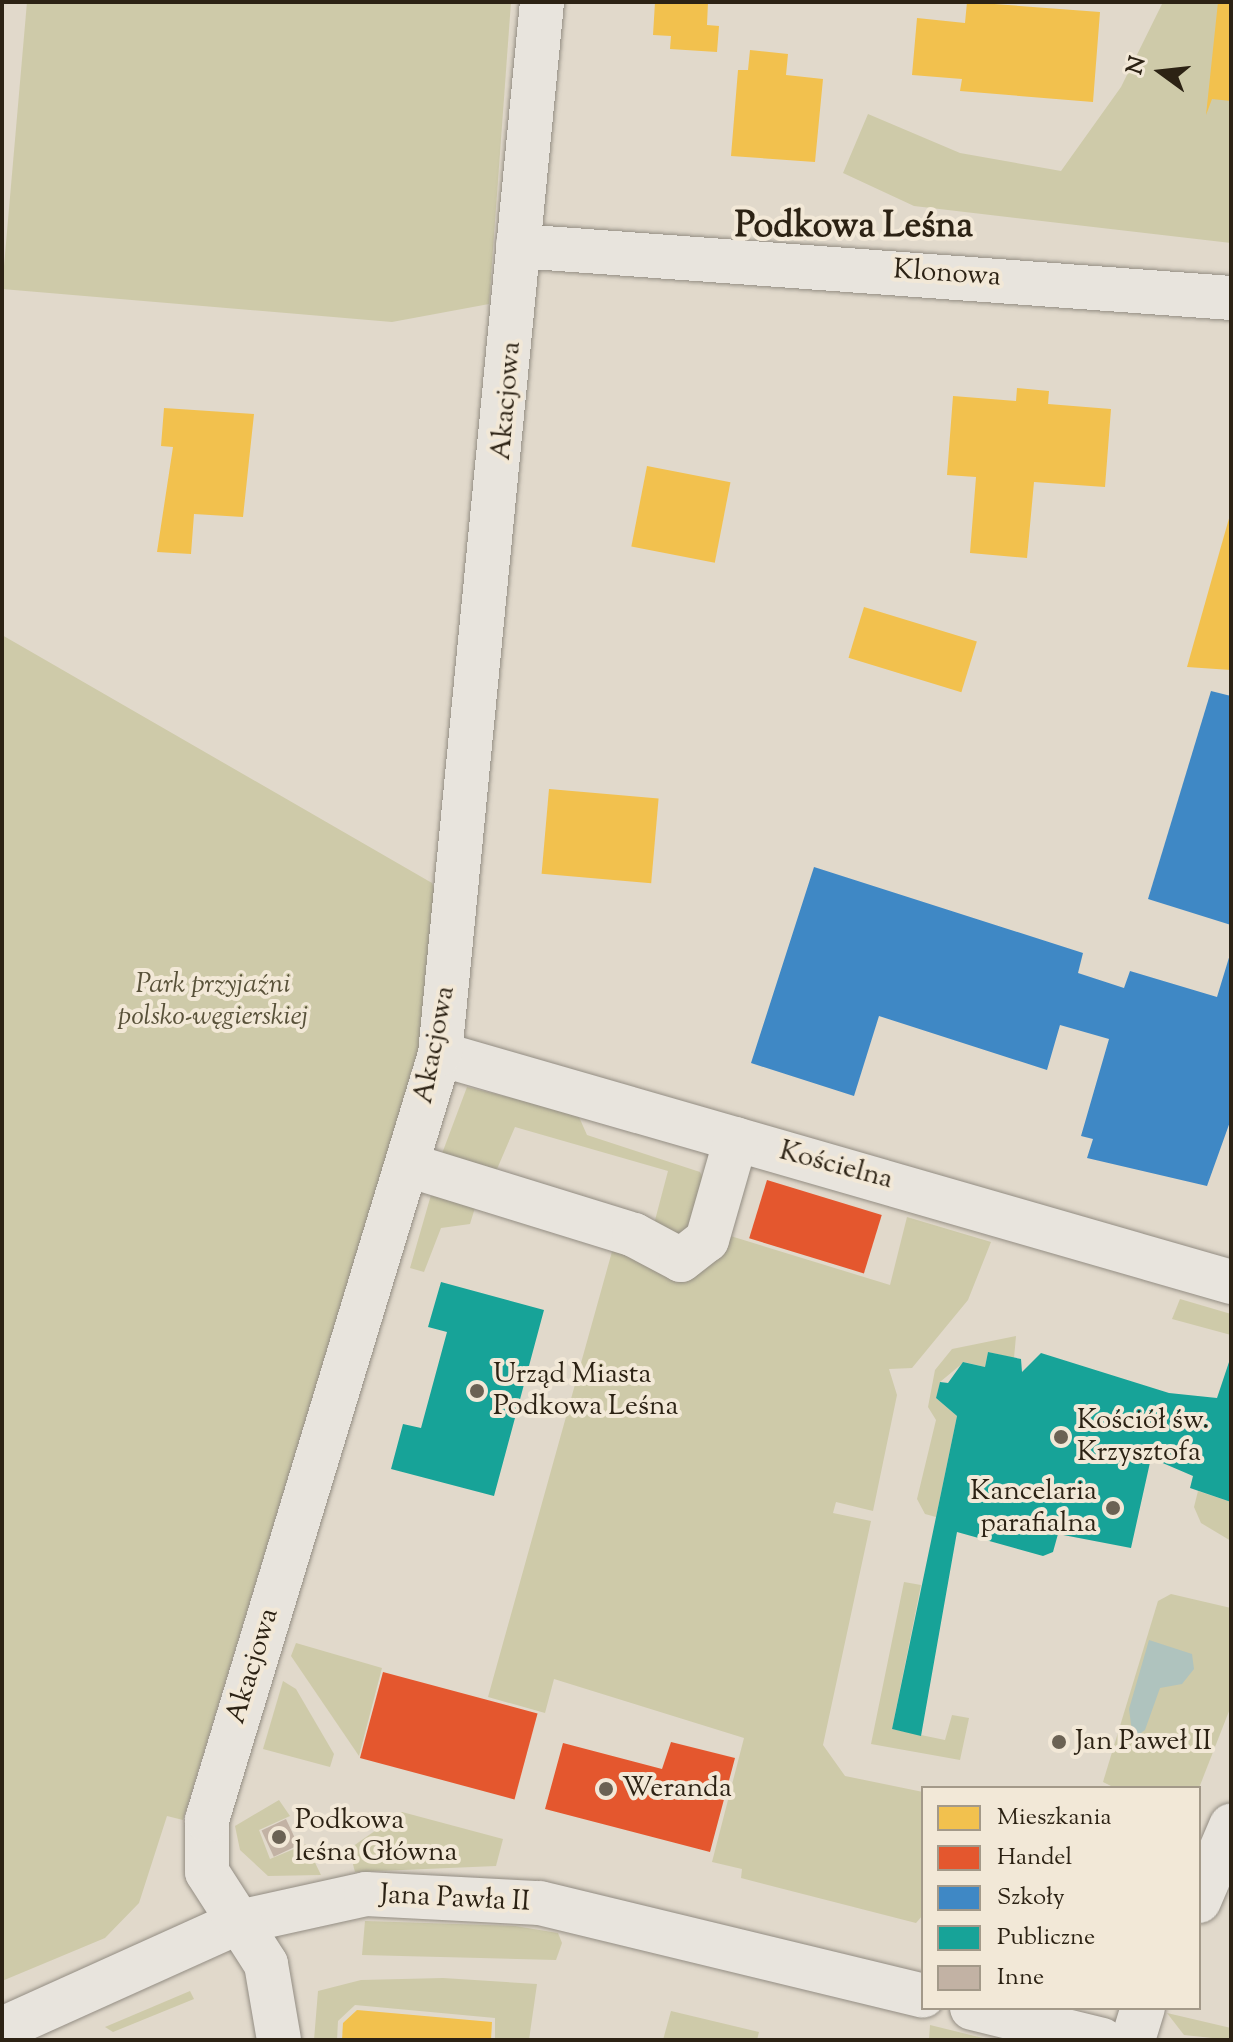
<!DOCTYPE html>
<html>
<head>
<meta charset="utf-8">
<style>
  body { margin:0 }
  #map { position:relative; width:1233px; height:2042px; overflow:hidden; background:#e1d9cb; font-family:"Sorts Mill Goudy",serif }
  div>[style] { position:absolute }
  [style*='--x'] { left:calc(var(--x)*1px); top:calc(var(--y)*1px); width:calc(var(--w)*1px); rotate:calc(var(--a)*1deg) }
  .green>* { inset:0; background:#cecaa9 }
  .water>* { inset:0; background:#afc3be }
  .homes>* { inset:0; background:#f2c14e; transform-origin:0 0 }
  .shops>* { inset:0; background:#e4572e; transform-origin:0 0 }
  .schools>* { inset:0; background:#3f88c5 }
  .public>* { inset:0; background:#17a398 }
  .building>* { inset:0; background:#c2b2a4; transform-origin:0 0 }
  .roads { filter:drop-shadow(0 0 2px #938d83) drop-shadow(0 0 2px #938d83) }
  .minor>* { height:44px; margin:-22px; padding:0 22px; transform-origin:22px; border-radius:22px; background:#e8e4dd }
  .dots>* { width:22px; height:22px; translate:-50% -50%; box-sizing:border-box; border:4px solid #f2e8d7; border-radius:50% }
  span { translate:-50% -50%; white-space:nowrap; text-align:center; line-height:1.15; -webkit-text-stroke:8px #f2e8d7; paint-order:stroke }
  .street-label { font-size:28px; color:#2c2214 }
  .park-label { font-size:28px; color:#585139; font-style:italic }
  .poi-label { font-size:28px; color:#2c2214 }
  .left { translate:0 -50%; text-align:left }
  .right { translate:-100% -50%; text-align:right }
  .district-label { font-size:36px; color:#2c2214; font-weight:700 }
  .frame { position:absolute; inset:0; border:4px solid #2c2214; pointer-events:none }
  .legend { position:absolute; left:921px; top:1786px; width:280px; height:224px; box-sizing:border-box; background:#f2e8d7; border:2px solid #a39989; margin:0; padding:10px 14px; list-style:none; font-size:24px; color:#2c2214 }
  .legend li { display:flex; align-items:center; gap:16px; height:40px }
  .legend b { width:40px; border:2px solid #a39989 }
  .north { position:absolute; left:1121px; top:32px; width:80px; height:80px; -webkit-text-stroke:6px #f2e8d7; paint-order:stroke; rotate:285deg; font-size:22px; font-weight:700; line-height:32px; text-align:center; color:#2c2214 }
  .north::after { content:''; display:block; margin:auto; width:28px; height:36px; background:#2c2214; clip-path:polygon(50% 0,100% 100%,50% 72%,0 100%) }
</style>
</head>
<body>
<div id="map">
  <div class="green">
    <div style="clip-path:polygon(27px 2px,511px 2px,489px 304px,392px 322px,2px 289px)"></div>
    <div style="clip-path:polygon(1163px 2px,1231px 2px,1231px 243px,914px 206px,843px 173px,868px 114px,960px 153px,1061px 171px,1121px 87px)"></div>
    <div style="clip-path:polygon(2px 635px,432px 883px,443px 914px,423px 1035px,183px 1820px,167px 1816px,139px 1903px,105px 1938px,2px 1981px)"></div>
    <div style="clip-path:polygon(467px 1087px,557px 1109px,579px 1117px,587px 1135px,700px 1172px,706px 1184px,684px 1243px,654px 1224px,668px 1171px,515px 1127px,497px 1169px,487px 1173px,440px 1159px)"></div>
    <div style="clip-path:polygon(433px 1188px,477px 1201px,470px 1224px,441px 1228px,424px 1272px,410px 1268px)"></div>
    <div style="clip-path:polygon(907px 1217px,991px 1242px,968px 1300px,912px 1368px,889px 1369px,897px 1395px,873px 1511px,836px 1502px,833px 1513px,871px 1521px,823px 1745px,845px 1776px,923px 1792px,923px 1915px,916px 1923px,741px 1878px,742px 1869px,712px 1862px,744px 1738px,554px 1679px,545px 1713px,488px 1697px,613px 1248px,724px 1234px,890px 1285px)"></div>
    <div style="clip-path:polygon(1180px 1299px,1231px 1314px,1231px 1335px,1172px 1319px)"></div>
    <div style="clip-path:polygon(1016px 1336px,1014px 1358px,988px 1352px,985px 1367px,964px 1362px,940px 1382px,936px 1398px,957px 1416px,936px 1517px,925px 1514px,917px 1499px,936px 1420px,928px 1407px,935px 1370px,952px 1349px)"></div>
    <div style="clip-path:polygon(1198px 1491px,1231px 1502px,1231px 1541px,1201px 1523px,1194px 1507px)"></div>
    <div style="clip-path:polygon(904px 1582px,921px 1585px,892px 1729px,945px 1740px,952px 1715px,969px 1718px,960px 1760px,871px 1744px)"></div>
    <div style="clip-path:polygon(1171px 1594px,1231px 1608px,1231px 1706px,1199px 1788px,1115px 1788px,1103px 1782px,1158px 1601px)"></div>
    <div style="clip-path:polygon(296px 1643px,382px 1668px,359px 1756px,291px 1656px)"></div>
    <div style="clip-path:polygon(283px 1681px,296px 1689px,334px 1754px,330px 1767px,263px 1749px)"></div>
    <div style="clip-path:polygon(279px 1800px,290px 1816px,259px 1830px,270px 1859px,306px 1844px,321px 1875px,268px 1876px,240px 1850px,235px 1826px)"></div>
    <div style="clip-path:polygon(402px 1812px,503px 1839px,496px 1866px,355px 1872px,349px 1849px)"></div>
    <div style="clip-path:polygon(365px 1921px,515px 1926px,558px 1933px,562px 1943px,556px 1960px,362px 1955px)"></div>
    <div style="clip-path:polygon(443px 1978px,537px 1984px,529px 2040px,495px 2040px,495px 2018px,355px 2005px,338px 2021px,337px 2040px,314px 2040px,318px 1991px,361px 1980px)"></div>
    <div style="clip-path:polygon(190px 1991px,194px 1999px,113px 2032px,105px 2027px)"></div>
    <div style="clip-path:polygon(671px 2011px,759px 2032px,757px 2040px,663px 2040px)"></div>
    <div style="clip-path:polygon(1167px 2013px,1231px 2028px,1231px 2040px,1184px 2035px)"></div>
    <div style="clip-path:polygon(930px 2025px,991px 2040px,929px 2040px)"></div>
  </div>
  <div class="water">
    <div style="clip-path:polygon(1149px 1640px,1192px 1654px,1194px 1669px,1182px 1684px,1160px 1688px,1145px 1730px,1133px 1739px,1129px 1709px)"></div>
  </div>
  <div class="homes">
    <div style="clip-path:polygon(655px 2px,708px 2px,707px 25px,719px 26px,717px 52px,670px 49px,671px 36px,653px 35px)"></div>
    <div style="clip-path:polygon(967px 2px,1100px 12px,1093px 102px,960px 91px,962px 79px,912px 75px,917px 18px,965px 23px)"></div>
    <div style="clip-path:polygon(1218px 2px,1231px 2px,1231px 101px,1212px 99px,1206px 115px)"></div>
    <div style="clip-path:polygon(750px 50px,788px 54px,786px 75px,823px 79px,815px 162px,731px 156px,738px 70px,748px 70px)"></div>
    <div style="clip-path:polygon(1017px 388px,1049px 391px,1048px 404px,1111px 409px,1105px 487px,1034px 482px,1027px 558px,970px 553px,976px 477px,947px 475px,953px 396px,1016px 401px)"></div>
    <div style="clip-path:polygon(164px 408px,254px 414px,243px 517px,194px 514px,191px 554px,157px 552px,173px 447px,161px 446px)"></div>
    <div style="left:647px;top:466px;width:85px;height:82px;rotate:11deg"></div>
    <div style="clip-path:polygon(1230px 515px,1231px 670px,1187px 667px,1222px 543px)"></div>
    <div style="left:864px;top:607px;width:118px;height:53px;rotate:17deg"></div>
    <div style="left:549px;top:789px;width:110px;height:85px;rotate:5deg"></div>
    <div style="clip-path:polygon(357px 2010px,492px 2022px,491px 2040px,342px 2040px,343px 2023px)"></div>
  </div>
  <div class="shops">
    <div style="left:767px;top:1180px;width:120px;height:61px;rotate:17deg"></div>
    <div style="left:383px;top:1672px;width:160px;height:89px;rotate:15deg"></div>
    <div style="clip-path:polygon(671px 1742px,735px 1758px,710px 1852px,545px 1809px,563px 1743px,662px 1769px)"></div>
  </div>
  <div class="schools">
    <div style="clip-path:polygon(1211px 691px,1231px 696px,1231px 925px,1148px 899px)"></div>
    <div style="clip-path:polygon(814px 867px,1083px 953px,1078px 973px,1124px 988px,1130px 971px,1217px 997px,1231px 951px,1231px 1119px,1207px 1186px,1087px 1158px,1093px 1139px,1081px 1136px,1109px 1039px,1060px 1025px,1047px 1070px,879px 1016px,854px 1096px,751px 1063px)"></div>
  </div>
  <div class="public">
    <div style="clip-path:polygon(441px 1282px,544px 1310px,494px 1496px,391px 1469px,403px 1424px,421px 1428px,447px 1332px,428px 1327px)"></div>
    <div style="clip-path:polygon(988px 1352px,1021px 1359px,1022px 1372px,1041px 1353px,1169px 1393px,1217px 1398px,1231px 1356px,1231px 1502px,1190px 1488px,1193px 1476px,1151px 1458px,1131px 1548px,1058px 1534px,1053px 1552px,1043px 1556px,957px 1532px,921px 1736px,892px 1729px,957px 1416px,936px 1398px,940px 1382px,948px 1383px,963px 1362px,985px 1367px)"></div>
  </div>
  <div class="building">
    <div style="left:286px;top:1819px;width:29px;height:27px;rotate:65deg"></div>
  </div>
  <div class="roads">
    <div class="minor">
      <div style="--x:518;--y:246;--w:715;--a:4.17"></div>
      <div style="--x:440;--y:1054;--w:823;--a:16.08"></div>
      <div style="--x:408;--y:1165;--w:237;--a:17.2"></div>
      <div style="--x:634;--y:1235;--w:53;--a:28"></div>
      <div style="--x:681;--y:1260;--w:33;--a:-38"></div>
      <div style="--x:707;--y:1240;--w:105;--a:-74"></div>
      <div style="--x:1199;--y:1901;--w:82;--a:-66.9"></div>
      <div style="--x:972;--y:2008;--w:134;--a:13.8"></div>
      <div style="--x:2;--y:2029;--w:260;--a:-24.3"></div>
      <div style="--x:239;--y:1922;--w:130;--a:-12.4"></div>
      <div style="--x:366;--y:1894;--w:174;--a:3"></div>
      <div style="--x:540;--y:1903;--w:394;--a:13.6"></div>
      <div style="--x:279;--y:2040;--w:77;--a:-99.7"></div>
      <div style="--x:266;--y:1964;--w:109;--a:-122.7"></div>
      <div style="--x:207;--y:1872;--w:52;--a:-90"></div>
      <div style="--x:207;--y:1820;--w:801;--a:-73.08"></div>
      <div style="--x:440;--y:1054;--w:1057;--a:-84.46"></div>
      <div style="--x:1133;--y:2040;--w:34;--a:-73"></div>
    </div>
  </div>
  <div class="dots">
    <div style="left:477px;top:1391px;background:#6b6254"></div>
    <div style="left:1061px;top:1437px;background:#6b6254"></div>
    <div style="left:1113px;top:1508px;background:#6b6254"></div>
    <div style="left:1059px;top:1742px;background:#6b6254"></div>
    <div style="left:606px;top:1789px;background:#6b6254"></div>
    <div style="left:279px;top:1837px;background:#6b6254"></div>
  </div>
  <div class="street-label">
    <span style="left:947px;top:274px;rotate:4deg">Klonowa</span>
    <span style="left:507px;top:401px;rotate:-85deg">Akacjowa</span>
    <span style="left:435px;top:1045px;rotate:-79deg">Akacjowa</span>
    <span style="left:836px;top:1166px;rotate:15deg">Kościelna</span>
    <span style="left:253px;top:1666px;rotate:-73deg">Akacjowa</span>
    <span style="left:455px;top:1899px;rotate:3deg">Jana Pawła II</span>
  </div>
  <div class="park-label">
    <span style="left:213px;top:1001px">Park przyjaźni<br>polsko-węgierskiej</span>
  </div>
  <div class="poi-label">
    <span class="left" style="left:493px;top:1391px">Urząd Miasta<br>Podkowa Leśna</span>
    <span class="left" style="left:1077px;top:1437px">Kościół św.<br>Krzysztofa</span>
    <span class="right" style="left:1097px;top:1508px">Kancelaria<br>parafialna</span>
    <span class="left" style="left:1075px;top:1742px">Jan Paweł II</span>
    <span class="left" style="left:622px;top:1789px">Weranda</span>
    <span class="left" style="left:295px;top:1837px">Podkowa<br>leśna Główna</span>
  </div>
  <div class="district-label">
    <span style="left:854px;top:228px">Podkowa Leśna</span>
  </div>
  <div class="frame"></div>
  <ul class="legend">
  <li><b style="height:22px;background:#f2c14e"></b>Mieszkania</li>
  <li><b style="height:22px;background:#e4572e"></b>Handel</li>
  <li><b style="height:22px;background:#3f88c5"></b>Szkoły</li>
  <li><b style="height:22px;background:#17a398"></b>Publiczne</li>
  <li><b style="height:22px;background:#c2b2a4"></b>Inne</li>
  </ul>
  <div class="north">N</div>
</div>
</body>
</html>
